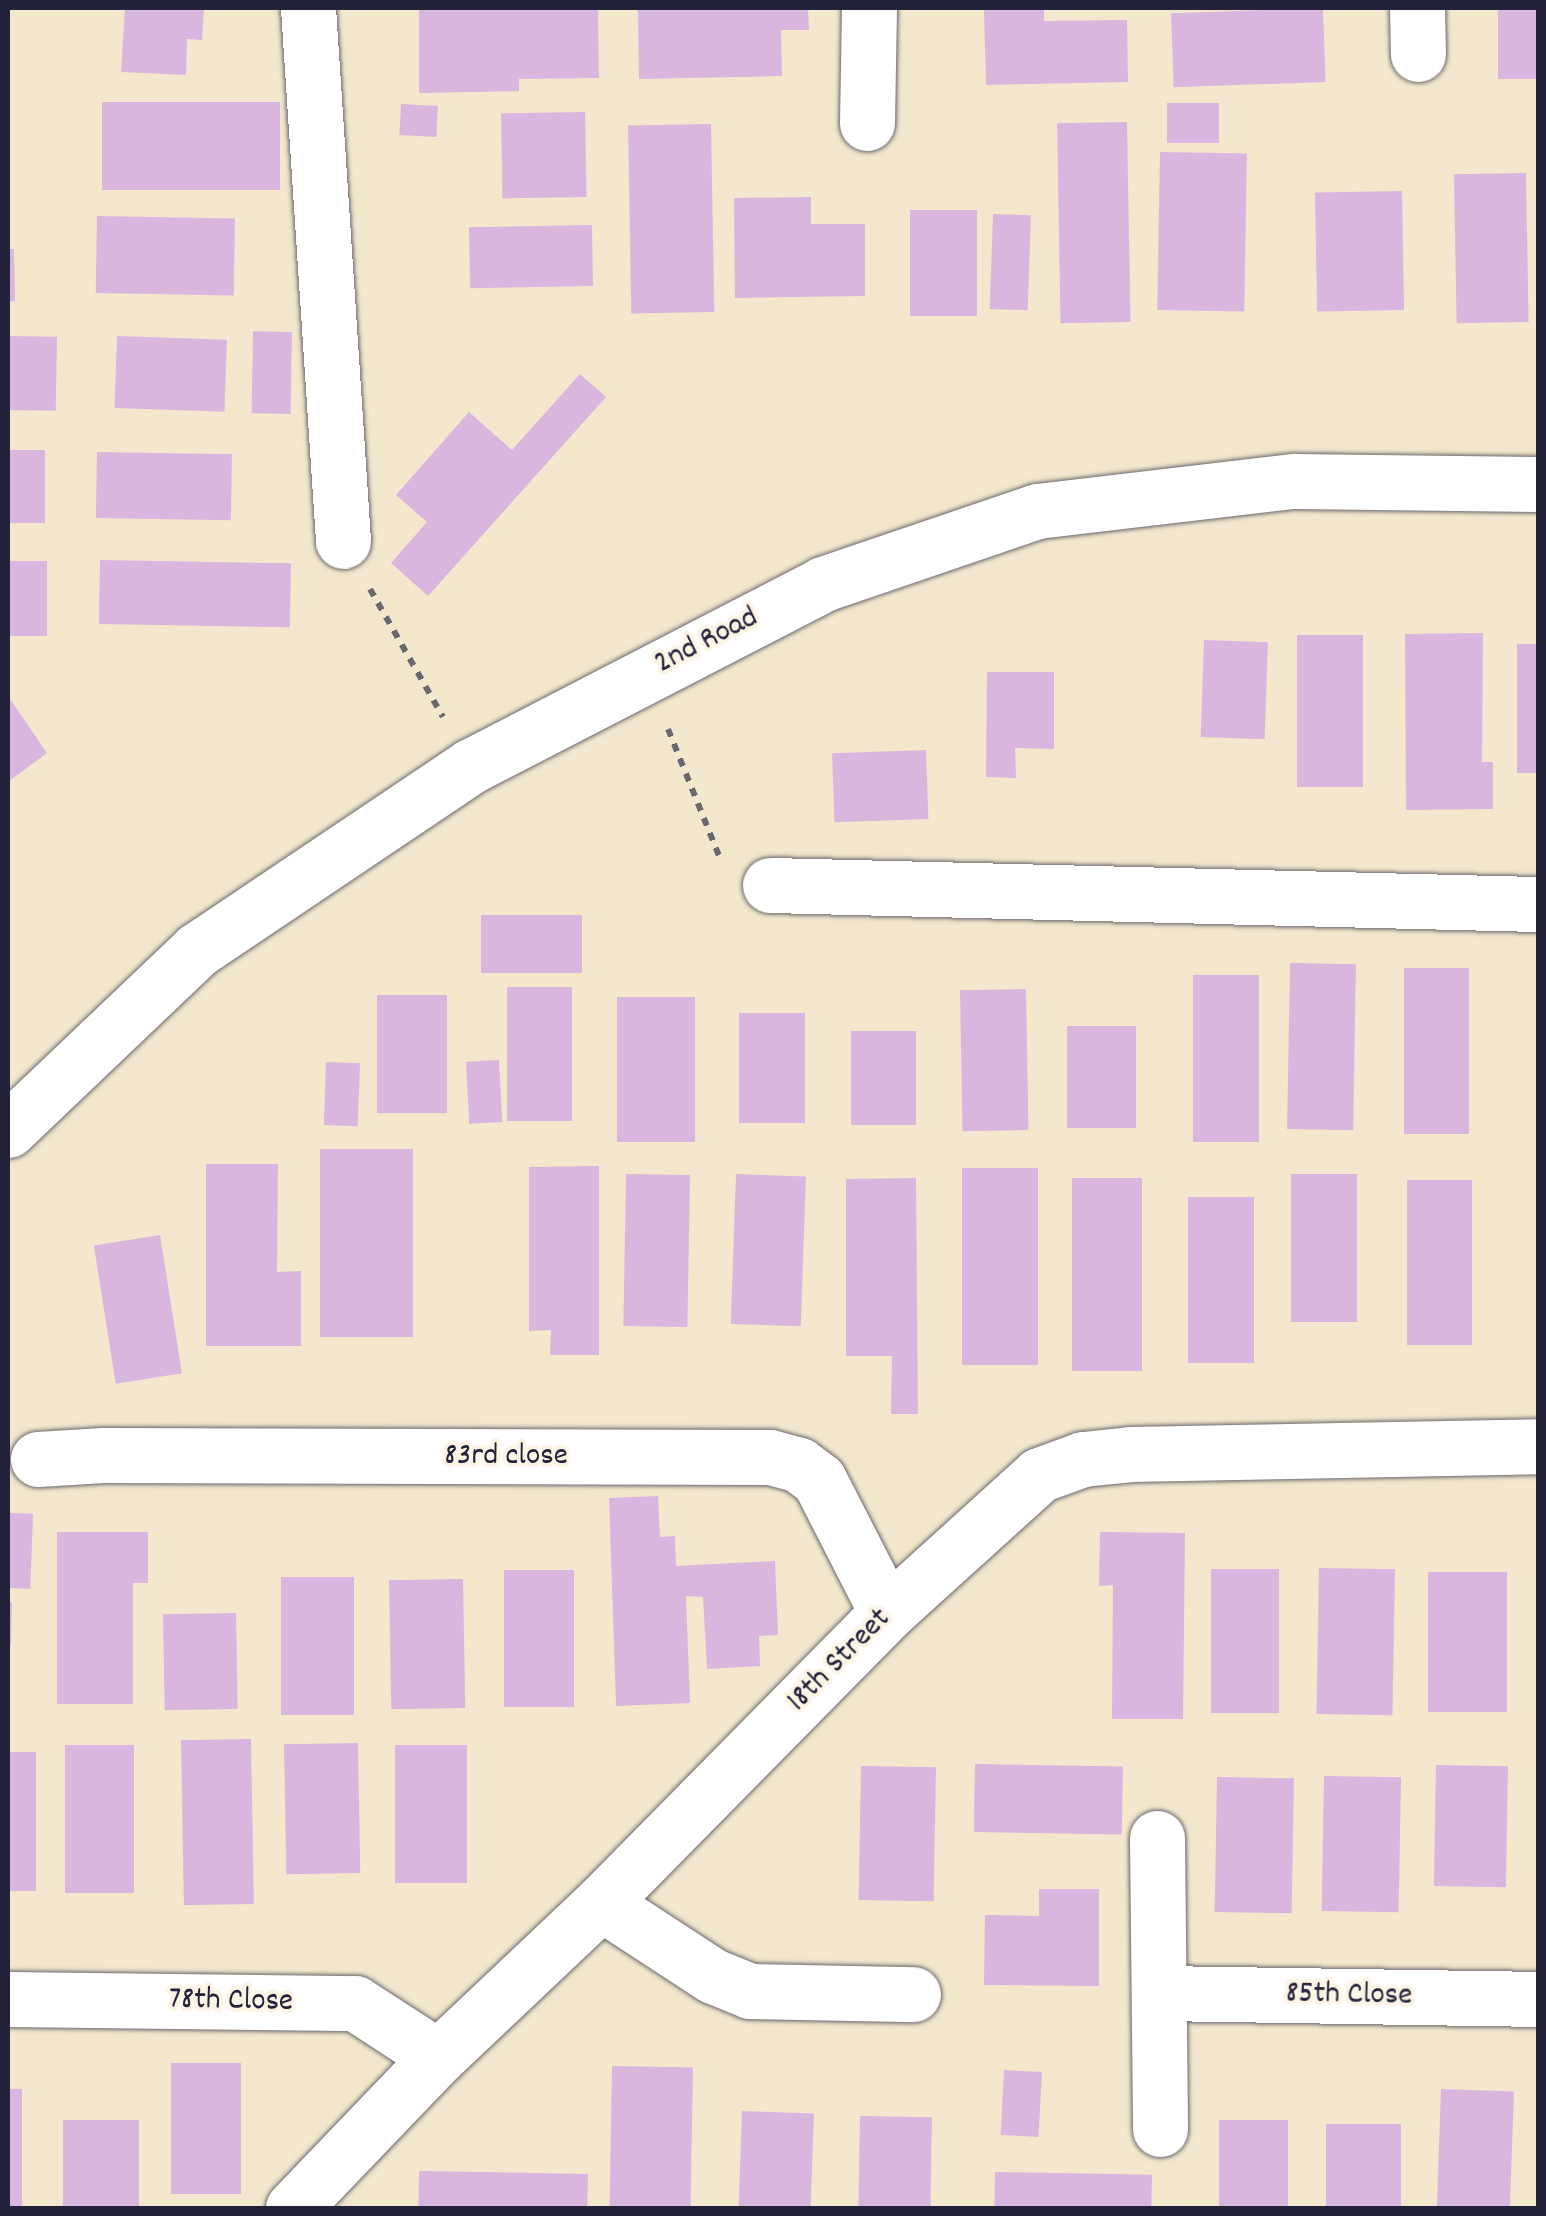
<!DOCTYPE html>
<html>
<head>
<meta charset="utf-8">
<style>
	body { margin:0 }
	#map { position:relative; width:1546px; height:2216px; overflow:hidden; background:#f3e8cd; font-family:Dekko,sans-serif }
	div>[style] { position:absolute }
	.building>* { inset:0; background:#d8b6de; transform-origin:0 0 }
	.path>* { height:6px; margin-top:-3px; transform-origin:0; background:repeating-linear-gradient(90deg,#6b676e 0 8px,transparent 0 16px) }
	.roads { filter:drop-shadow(0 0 2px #6b676e) drop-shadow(0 0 2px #6b676e) }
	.minor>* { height:55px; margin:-27.5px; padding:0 27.5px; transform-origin:27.5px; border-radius:27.5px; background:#fff }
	span { translate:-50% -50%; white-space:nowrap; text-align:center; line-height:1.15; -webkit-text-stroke:8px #fcf5e5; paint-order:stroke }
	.street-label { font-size:32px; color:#22223b }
	.frame { position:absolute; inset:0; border:10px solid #22223b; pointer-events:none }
</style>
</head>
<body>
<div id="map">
	<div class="building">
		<div style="clip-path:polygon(125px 8px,204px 8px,202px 40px,187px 39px,186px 75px,121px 72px)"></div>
		<div style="clip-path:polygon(419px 8px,598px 8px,599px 78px,519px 79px,519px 91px,419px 93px)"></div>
		<div style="clip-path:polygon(638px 8px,808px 8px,809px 30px,781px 30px,782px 76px,639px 79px)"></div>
		<div style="clip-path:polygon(984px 8px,1044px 8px,1044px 21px,1127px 20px,1128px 82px,986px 85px)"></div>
		<div style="left:1323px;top:8px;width:74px;height:152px;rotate:88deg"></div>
		<div style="left:1498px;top:8px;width:40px;height:71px"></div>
		<div style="left:102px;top:102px;width:178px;height:88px"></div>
		<div style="left:1219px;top:103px;width:40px;height:52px;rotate:90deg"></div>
		<div style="left:401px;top:104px;width:37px;height:31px;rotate:3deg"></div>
		<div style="left:585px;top:112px;width:85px;height:84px;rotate:89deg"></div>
		<div style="left:1127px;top:122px;width:200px;height:70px;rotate:89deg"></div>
		<div style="left:711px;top:124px;width:188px;height:83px;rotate:89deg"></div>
		<div style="left:1160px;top:152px;width:87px;height:158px;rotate:1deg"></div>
		<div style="left:1526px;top:173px;width:149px;height:72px;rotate:89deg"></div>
		<div style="left:1402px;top:191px;width:119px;height:87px;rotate:89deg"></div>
		<div style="clip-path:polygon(811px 197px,811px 224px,865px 224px,865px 296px,735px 298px,734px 198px)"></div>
		<div style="left:910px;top:210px;width:67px;height:106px"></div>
		<div style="left:993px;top:214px;width:38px;height:95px;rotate:2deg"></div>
		<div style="left:97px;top:216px;width:138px;height:77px;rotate:1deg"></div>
		<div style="left:592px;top:225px;width:61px;height:123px;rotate:89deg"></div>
		<div style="clip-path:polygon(8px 249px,14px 249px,15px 301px,8px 302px)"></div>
		<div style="left:292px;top:332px;width:82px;height:39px;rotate:91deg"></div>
		<div style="left:8px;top:336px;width:49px;height:74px;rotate:1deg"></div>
		<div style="left:117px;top:336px;width:110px;height:72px;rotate:2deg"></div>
		<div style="clip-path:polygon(580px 374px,606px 397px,428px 596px,391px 563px,427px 522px,396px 495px,469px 412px,512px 450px)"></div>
		<div style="left:8px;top:450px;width:37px;height:73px"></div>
		<div style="left:97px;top:452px;width:135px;height:66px;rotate:1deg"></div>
		<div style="left:100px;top:560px;width:191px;height:64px;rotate:1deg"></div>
		<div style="left:8px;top:561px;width:39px;height:75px"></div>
		<div style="clip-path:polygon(1483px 633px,1482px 762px,1493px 762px,1493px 809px,1406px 810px,1405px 634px)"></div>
		<div style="left:1297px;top:635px;width:66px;height:152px"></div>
		<div style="left:1204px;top:640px;width:64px;height:97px;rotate:2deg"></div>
		<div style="left:1517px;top:644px;width:21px;height:129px"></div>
		<div style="clip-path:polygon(987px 672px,1054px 672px,1054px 749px,1015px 748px,1016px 778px,986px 777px)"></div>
		<div style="clip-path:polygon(8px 696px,47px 753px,8px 782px)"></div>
		<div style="left:926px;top:750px;width:69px;height:94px;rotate:88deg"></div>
		<div style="left:481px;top:915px;width:101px;height:58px"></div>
		<div style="left:1290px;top:963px;width:66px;height:166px;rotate:1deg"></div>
		<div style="left:1404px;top:968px;width:65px;height:166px"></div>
		<div style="left:1193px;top:975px;width:66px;height:167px"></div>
		<div style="left:507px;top:987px;width:65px;height:134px"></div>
		<div style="left:1026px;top:989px;width:141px;height:66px;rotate:89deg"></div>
		<div style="left:447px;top:995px;width:118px;height:70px;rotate:90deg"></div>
		<div style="left:617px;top:997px;width:78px;height:145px"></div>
		<div style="left:805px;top:1013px;width:110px;height:66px;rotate:90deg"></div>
		<div style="left:1067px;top:1026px;width:69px;height:102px"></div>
		<div style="left:851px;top:1031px;width:65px;height:94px"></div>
		<div style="left:499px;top:1060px;width:62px;height:33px;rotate:87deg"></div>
		<div style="left:326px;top:1062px;width:34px;height:63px;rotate:2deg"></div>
		<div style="left:320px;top:1149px;width:93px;height:188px"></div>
		<div style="clip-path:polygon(206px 1164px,278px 1164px,277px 1272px,301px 1271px,301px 1346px,206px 1346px)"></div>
		<div style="clip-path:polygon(599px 1166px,599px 1355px,550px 1355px,551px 1330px,529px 1331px,529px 1167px)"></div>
		<div style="left:1038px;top:1168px;width:197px;height:76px;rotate:90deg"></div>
		<div style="left:626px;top:1174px;width:64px;height:152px;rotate:1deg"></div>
		<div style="left:736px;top:1174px;width:70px;height:150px;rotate:2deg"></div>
		<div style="left:1357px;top:1174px;width:148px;height:66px;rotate:90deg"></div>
		<div style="clip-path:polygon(916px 1178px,918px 1414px,891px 1414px,892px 1356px,846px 1356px,846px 1179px)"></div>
		<div style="left:1142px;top:1178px;width:193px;height:70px;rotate:90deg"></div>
		<div style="left:1407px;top:1180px;width:65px;height:165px"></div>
		<div style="left:1254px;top:1197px;width:166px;height:66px;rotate:90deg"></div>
		<div style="left:160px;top:1235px;width:140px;height:67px;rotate:81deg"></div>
		<div style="clip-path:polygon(658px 1496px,660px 1537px,675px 1536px,676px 1566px,775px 1561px,778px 1635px,759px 1636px,760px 1666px,707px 1669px,703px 1597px,686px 1596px,690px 1703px,616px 1706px,609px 1498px)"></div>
		<div style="left:8px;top:1513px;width:25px;height:75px;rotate:2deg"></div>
		<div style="clip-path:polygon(57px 1532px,148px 1532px,148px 1583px,133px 1583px,133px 1704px,57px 1704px)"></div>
		<div style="clip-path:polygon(1100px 1532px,1185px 1533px,1183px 1719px,1112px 1719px,1113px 1585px,1099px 1586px)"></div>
		<div style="left:1319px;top:1568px;width:76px;height:146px;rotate:1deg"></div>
		<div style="left:1279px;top:1569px;width:144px;height:68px;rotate:90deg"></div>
		<div style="left:574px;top:1570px;width:137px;height:70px;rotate:90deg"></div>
		<div style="left:1428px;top:1572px;width:79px;height:140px"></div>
		<div style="left:354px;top:1577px;width:138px;height:73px;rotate:90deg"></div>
		<div style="left:463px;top:1579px;width:129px;height:74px;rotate:89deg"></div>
		<div style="clip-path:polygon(8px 1602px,12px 1603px,11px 1645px,8px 1645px)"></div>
		<div style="left:236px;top:1613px;width:96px;height:73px;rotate:89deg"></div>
		<div style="left:251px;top:1739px;width:165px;height:70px;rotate:89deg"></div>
		<div style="left:358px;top:1743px;width:130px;height:74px;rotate:89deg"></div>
		<div style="left:65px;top:1745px;width:69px;height:148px"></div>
		<div style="left:395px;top:1745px;width:72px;height:138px"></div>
		<div style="left:8px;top:1752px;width:28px;height:139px"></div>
		<div style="left:975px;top:1764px;width:148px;height:68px;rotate:1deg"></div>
		<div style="left:1436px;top:1765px;width:72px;height:121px;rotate:1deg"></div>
		<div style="left:861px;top:1766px;width:75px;height:134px;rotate:1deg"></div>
		<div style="left:1324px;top:1776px;width:77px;height:135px;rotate:1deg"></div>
		<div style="left:1217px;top:1777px;width:77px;height:135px;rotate:1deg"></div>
		<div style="clip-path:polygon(1039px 1889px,1099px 1889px,1099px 1986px,984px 1985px,985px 1915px,1039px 1916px)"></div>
		<div style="left:171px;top:2063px;width:70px;height:131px"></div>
		<div style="left:612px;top:2066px;width:81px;height:142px;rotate:1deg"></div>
		<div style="left:1004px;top:2070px;width:38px;height:65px;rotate:3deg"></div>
		<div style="left:8px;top:2089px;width:14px;height:119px"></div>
		<div style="left:1441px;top:2089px;width:73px;height:119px;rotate:2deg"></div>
		<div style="left:742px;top:2111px;width:72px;height:97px;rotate:2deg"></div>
		<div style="left:860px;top:2116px;width:72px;height:92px;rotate:1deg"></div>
		<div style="left:139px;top:2120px;width:88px;height:76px;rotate:90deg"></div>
		<div style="left:1219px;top:2120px;width:69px;height:88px"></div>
		<div style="left:1326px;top:2124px;width:75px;height:84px"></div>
		<div style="left:419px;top:2171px;width:169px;height:37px;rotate:1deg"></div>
		<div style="left:995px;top:2172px;width:157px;height:36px;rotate:1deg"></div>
	</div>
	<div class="path">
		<div style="left:370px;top:589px;width:147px;rotate:60.3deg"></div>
		<div style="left:668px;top:729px;width:137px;rotate:68.1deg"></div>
	</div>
	<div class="roads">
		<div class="minor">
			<div style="left:308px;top:8px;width:534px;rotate:86.24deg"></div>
			<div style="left:1417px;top:8px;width:46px;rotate:88.8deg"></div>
			<div style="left:867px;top:123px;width:115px;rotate:-89deg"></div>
			<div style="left:770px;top:885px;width:768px;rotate:1.42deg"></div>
			<div style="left:8px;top:1130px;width:261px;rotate:-43.6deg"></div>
			<div style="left:197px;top:950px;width:330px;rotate:-33.9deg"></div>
			<div style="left:471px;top:766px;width:396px;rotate:-27.3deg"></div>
			<div style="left:823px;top:584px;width:226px;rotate:-18.8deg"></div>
			<div style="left:1037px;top:511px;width:259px;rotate:-6.7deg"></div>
			<div style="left:1294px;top:481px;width:244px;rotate:0.7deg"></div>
			<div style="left:38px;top:1459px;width:65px;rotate:-3.5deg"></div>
			<div style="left:103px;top:1455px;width:667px;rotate:0.17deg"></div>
			<div style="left:770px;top:1457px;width:30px;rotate:15deg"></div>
			<div style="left:799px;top:1465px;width:25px;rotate:37deg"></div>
			<div style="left:819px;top:1480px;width:149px;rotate:62.9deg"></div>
			<div style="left:1157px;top:1838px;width:291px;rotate:89.4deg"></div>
			<div style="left:601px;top:1903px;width:134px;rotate:33.1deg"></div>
			<div style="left:713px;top:1976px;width:40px;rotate:22deg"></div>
			<div style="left:750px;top:1991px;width:163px;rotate:1.1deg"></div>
			<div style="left:1160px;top:1993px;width:378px;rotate:0.9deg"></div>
			<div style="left:8px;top:1999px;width:347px;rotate:0.7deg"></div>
			<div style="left:355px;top:2003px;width:99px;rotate:33deg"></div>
			<div style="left:293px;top:2208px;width:209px;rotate:-46.2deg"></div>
			<div style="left:438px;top:2057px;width:224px;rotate:-43.4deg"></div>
			<div style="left:601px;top:1903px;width:407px;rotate:-45.4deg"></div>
			<div style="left:887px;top:1613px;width:205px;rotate:-42.2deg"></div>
			<div style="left:1039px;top:1475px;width:47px;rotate:-20deg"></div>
			<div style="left:1083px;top:1459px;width:48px;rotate:-5.9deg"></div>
			<div style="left:1131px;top:1454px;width:407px;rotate:-1.1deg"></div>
		</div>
	</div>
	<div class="street-label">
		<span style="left:707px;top:642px;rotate:-27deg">2nd Road</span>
		<span style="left:506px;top:1457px">83rd close</span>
		<span style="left:840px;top:1661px;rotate:-45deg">18th Street</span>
		<span style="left:1349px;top:1996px;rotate:1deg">85th Close</span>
		<span style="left:231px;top:2002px;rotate:1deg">78th Close</span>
	</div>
	<div class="frame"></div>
</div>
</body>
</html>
